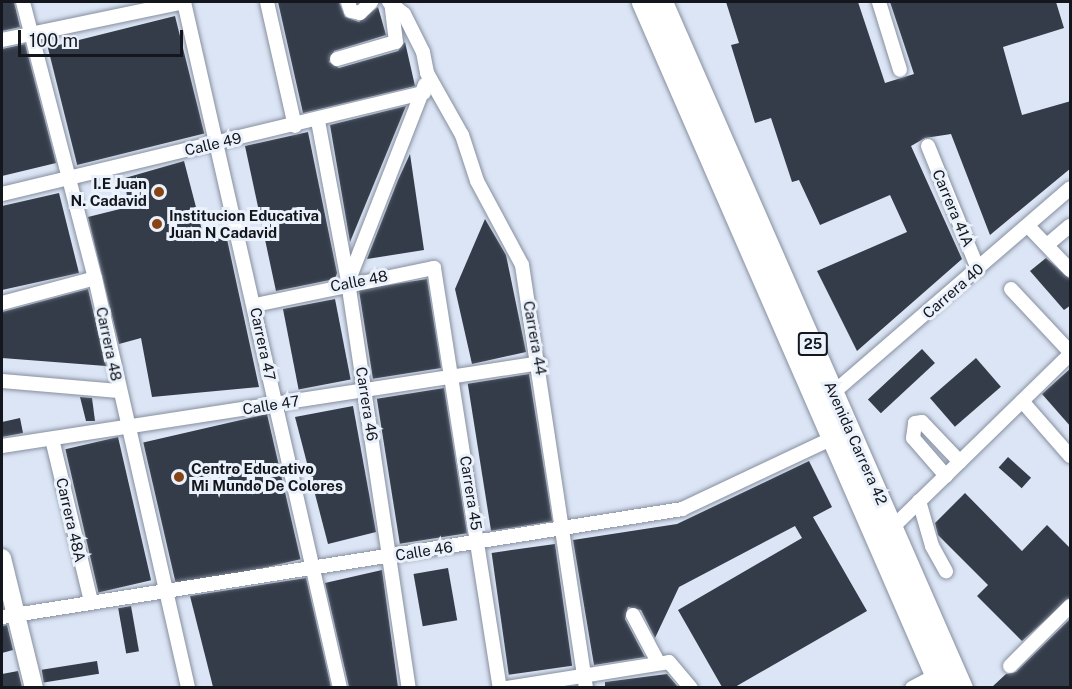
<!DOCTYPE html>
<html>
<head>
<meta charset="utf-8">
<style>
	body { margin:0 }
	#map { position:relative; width:1072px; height:689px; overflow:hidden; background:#dbe5f5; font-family:"Public Sans",sans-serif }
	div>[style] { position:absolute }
	.building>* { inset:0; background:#343c49; transform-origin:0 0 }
	.roads { filter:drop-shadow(0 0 2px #868f9f) drop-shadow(0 0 2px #868f9f) }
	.minor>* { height:14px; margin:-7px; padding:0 7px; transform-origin:7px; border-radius:7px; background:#fff }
	.major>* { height:18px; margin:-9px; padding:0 9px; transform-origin:9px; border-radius:9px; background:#fff }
	.highway>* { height:21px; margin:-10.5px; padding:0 10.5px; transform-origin:10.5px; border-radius:10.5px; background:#fff }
	.dots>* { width:16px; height:16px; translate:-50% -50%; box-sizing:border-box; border:3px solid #ecf2fc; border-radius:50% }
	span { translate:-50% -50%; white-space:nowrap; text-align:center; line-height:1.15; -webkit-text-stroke:6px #ecf2fc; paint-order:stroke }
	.shield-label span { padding:2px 4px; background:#ecf2fc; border:2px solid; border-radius:4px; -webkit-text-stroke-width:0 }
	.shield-label { font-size:14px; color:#13171d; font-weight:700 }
	.street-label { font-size:15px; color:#13171d }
	.poi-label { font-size:15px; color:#13171d; font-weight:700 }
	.right { translate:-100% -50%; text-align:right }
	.left { translate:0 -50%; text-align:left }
	.frame { position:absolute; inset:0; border:3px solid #13171d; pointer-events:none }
	.scale { position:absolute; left:18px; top:30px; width:165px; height:27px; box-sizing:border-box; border:3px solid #13171d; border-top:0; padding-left:8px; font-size:18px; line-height:21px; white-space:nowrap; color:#13171d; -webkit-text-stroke:4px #ecf2fc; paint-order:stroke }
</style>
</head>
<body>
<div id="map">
	<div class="building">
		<div style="clip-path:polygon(2px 2px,14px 2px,20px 27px,2px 31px)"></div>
		<div style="clip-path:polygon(278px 2px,339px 2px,345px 17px,359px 22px,378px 7px,386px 35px,334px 51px,329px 62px,339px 68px,398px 51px,405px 42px,415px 86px,303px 113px)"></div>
		<div style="clip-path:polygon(726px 2px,858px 2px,885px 83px,914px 74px,890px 2px,1056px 2px,1064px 28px,1003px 47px,1022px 115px,1071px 101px,1071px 168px,990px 235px,951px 134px,925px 138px,911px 146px,962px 259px,857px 351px,817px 271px,907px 232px,890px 195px,820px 225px,799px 180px,792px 182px,771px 118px,755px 123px,731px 45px,739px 43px)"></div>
		<div style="left:175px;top:16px;width:121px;height:131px;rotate:76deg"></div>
		<div style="clip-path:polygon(25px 44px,56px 163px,2px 176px,2px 49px)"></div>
		<div style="clip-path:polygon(406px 106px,350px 242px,330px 125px)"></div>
		<div style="clip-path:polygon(308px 132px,337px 273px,335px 279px,276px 291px,245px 146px)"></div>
		<div style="clip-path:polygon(410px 154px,424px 250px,367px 259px,398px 180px)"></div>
		<div style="clip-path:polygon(184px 161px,204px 238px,227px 239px,259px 387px,152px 397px,141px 338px,119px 344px,88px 217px,128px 207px,125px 178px)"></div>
		<div style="clip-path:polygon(59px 193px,79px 273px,2px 290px,2px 206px)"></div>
		<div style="clip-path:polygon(485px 219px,506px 255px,526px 352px,472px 364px,455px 289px)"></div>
		<div style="clip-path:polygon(1046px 258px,1071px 280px,1071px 305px,1064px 310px,1030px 271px)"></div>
		<div style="left:427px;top:279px;width:90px;height:69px;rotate:81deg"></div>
		<div style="clip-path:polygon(88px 289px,106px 366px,2px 358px,2px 312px)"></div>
		<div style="left:335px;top:299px;width:82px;height:53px;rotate:79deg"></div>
		<div style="left:922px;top:349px;width:19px;height:74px;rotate:47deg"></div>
		<div style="left:976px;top:358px;width:38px;height:61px;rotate:49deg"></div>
		<div style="clip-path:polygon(1071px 368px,1071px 427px,1042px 394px)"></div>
		<div style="left:529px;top:374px;width:149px;height:62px;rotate:81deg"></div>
		<div style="left:444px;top:388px;width:147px;height:68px;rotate:81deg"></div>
		<div style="clip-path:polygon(80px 397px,92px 398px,95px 421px,86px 421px)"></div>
		<div style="clip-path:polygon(353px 406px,376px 532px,328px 544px,295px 417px)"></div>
		<div style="left:267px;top:414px;width:149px;height:127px;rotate:77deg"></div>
		<div style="clip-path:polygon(20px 418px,23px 433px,2px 437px,2px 422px)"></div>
		<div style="left:118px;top:437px;width:147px;height:54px;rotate:77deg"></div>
		<div style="left:1008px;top:457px;width:31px;height:14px;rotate:42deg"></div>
		<div style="clip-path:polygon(809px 461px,832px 507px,813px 517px,867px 611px,735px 687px,722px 687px,678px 610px,802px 538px,795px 526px,679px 587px,655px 638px,641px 610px,628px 607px,625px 619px,645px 657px,594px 665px,573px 540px,677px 524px)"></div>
		<div style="clip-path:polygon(965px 493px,1022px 551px,1047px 525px,1071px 549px,1071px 597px,1022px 641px,977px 596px,988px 585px,938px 535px,935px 523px)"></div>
		<div style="left:555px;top:544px;width:123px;height:64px;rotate:82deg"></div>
		<div style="left:448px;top:568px;width:53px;height:35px;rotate:80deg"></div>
		<div style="clip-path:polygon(382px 570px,398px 687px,349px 687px,325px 583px)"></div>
		<div style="clip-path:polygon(306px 578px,331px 687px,213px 687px,190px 596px)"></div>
		<div style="left:131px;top:606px;width:46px;height:13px;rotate:80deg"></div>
		<div style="clip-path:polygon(1071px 618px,1071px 687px,992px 687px,1006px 674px,1016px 672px)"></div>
		<div style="clip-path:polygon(7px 625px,13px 650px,2px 653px,2px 626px)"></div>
		<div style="left:97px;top:661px;width:13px;height:56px;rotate:81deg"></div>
		<div style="clip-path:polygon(18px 671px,22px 687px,2px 687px,2px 674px)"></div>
		<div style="clip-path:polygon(667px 674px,678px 687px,605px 687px,605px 682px)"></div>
	</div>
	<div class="roads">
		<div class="minor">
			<div style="left:23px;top:2px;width:285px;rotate:75.4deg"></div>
			<div style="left:95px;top:278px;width:420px;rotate:77.2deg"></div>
			<div style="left:267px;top:2px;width:127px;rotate:77.3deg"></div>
			<div style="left:348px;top:2px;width:9px;rotate:72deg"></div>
			<div style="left:351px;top:11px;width:9px;rotate:13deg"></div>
			<div style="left:360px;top:13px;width:16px;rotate:-45deg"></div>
			<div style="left:389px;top:2px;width:19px;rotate:39deg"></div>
			<div style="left:404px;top:14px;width:42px;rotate:63.4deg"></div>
			<div style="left:423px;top:52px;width:21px;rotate:79deg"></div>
			<div style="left:427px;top:73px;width:71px;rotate:60.6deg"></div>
			<div style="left:462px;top:135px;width:48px;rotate:71.9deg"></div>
			<div style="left:477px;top:181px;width:95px;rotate:61.8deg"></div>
			<div style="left:522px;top:265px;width:428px;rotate:81.4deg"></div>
			<div style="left:879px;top:2px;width:71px;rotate:72.8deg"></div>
			<div style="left:2px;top:40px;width:186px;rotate:-11.8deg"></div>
			<div style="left:184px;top:2px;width:704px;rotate:77.19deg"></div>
			<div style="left:337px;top:59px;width:61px;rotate:-16.1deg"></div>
			<div style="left:396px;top:42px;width:39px;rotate:-97deg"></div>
			<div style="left:318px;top:121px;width:164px;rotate:79.4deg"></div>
			<div style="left:348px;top:282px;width:411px;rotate:81.5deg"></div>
			<div style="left:928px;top:146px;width:133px;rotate:67.9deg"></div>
			<div style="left:2px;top:194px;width:434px;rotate:-13.5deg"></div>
			<div style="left:1028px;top:226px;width:61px;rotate:46.3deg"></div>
			<div style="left:1047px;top:245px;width:30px;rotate:-40deg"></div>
			<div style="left:348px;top:282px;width:212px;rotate:-68.7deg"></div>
			<div style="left:1011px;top:289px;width:86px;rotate:46.9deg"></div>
			<div style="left:2px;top:303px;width:96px;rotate:-15deg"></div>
			<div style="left:255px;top:305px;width:183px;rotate:-11.7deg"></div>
			<div style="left:434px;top:268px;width:425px;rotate:81.1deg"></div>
			<div style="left:2px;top:381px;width:117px;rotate:4.9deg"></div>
			<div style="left:834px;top:392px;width:312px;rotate:-40.8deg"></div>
			<div style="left:1022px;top:401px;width:73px;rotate:48.9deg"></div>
			<div style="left:52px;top:439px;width:168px;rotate:76.5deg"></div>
			<div style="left:2px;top:446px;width:544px;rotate:-8.77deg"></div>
			<div style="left:946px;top:476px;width:50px;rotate:-131deg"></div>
			<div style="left:913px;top:438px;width:15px;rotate:-82deg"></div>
			<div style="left:915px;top:423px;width:7px;rotate:-8deg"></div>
			<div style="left:922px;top:422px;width:55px;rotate:46.5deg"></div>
			<div style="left:919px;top:501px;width:47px;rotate:73.9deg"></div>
			<div style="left:932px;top:546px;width:29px;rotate:61deg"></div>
			<div style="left:893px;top:527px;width:248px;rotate:-44.3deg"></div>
			<div style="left:633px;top:615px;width:53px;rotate:62deg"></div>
			<div style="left:2px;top:617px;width:689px;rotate:-9.02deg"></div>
			<div style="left:682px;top:509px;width:167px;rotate:-25.2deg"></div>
			<div style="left:1010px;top:666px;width:85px;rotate:-45deg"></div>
			<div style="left:507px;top:688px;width:164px;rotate:-9.1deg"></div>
			<div style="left:669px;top:662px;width:34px;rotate:50deg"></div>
			<div style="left:912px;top:688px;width:27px;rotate:-28deg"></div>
		</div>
		<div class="major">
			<div style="left:2px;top:558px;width:134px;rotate:76.2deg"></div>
		</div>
		<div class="highway">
			<div style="left:642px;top:2px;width:748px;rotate:66.45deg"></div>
			<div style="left:662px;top:2px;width:749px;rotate:66.38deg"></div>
		</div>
	</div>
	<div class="dots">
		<div style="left:159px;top:192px;background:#874415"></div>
		<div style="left:157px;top:224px;background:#874415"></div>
		<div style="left:179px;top:477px;background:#874415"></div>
	</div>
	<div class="shield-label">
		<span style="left:813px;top:344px">25</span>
	</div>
	<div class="street-label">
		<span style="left:213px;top:144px;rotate:-13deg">Calle 49</span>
		<span style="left:953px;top:208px;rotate:67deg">Carrera 41A</span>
		<span style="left:359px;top:281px;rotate:-11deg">Calle 48</span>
		<span style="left:953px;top:291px;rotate:-41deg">Carrera 40</span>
		<span style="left:535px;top:338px;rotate:80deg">Carrera 44</span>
		<span style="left:109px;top:344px;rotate:78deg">Carrera 48</span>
		<span style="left:263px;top:344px;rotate:78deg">Carrera 47</span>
		<span style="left:367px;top:404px;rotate:81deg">Carrera 46</span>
		<span style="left:271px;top:405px;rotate:-9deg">Calle 47</span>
		<span style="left:856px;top:443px;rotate:66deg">Avenida Carrera 42</span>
		<span style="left:471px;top:493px;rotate:81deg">Carrera 45</span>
		<span style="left:71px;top:520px;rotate:77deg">Carrera 48A</span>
		<span style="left:424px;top:551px;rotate:-9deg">Calle 46</span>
	</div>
	<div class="poi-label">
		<span class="right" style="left:147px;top:192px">I.E Juan<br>N. Cadavid</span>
		<span class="left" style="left:169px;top:224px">Institucion Educativa<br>Juan N Cadavid</span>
		<span class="left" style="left:191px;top:477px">Centro Educativo<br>Mi Mundo De Colores</span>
	</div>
	<div class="frame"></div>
	<div class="scale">100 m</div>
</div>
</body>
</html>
